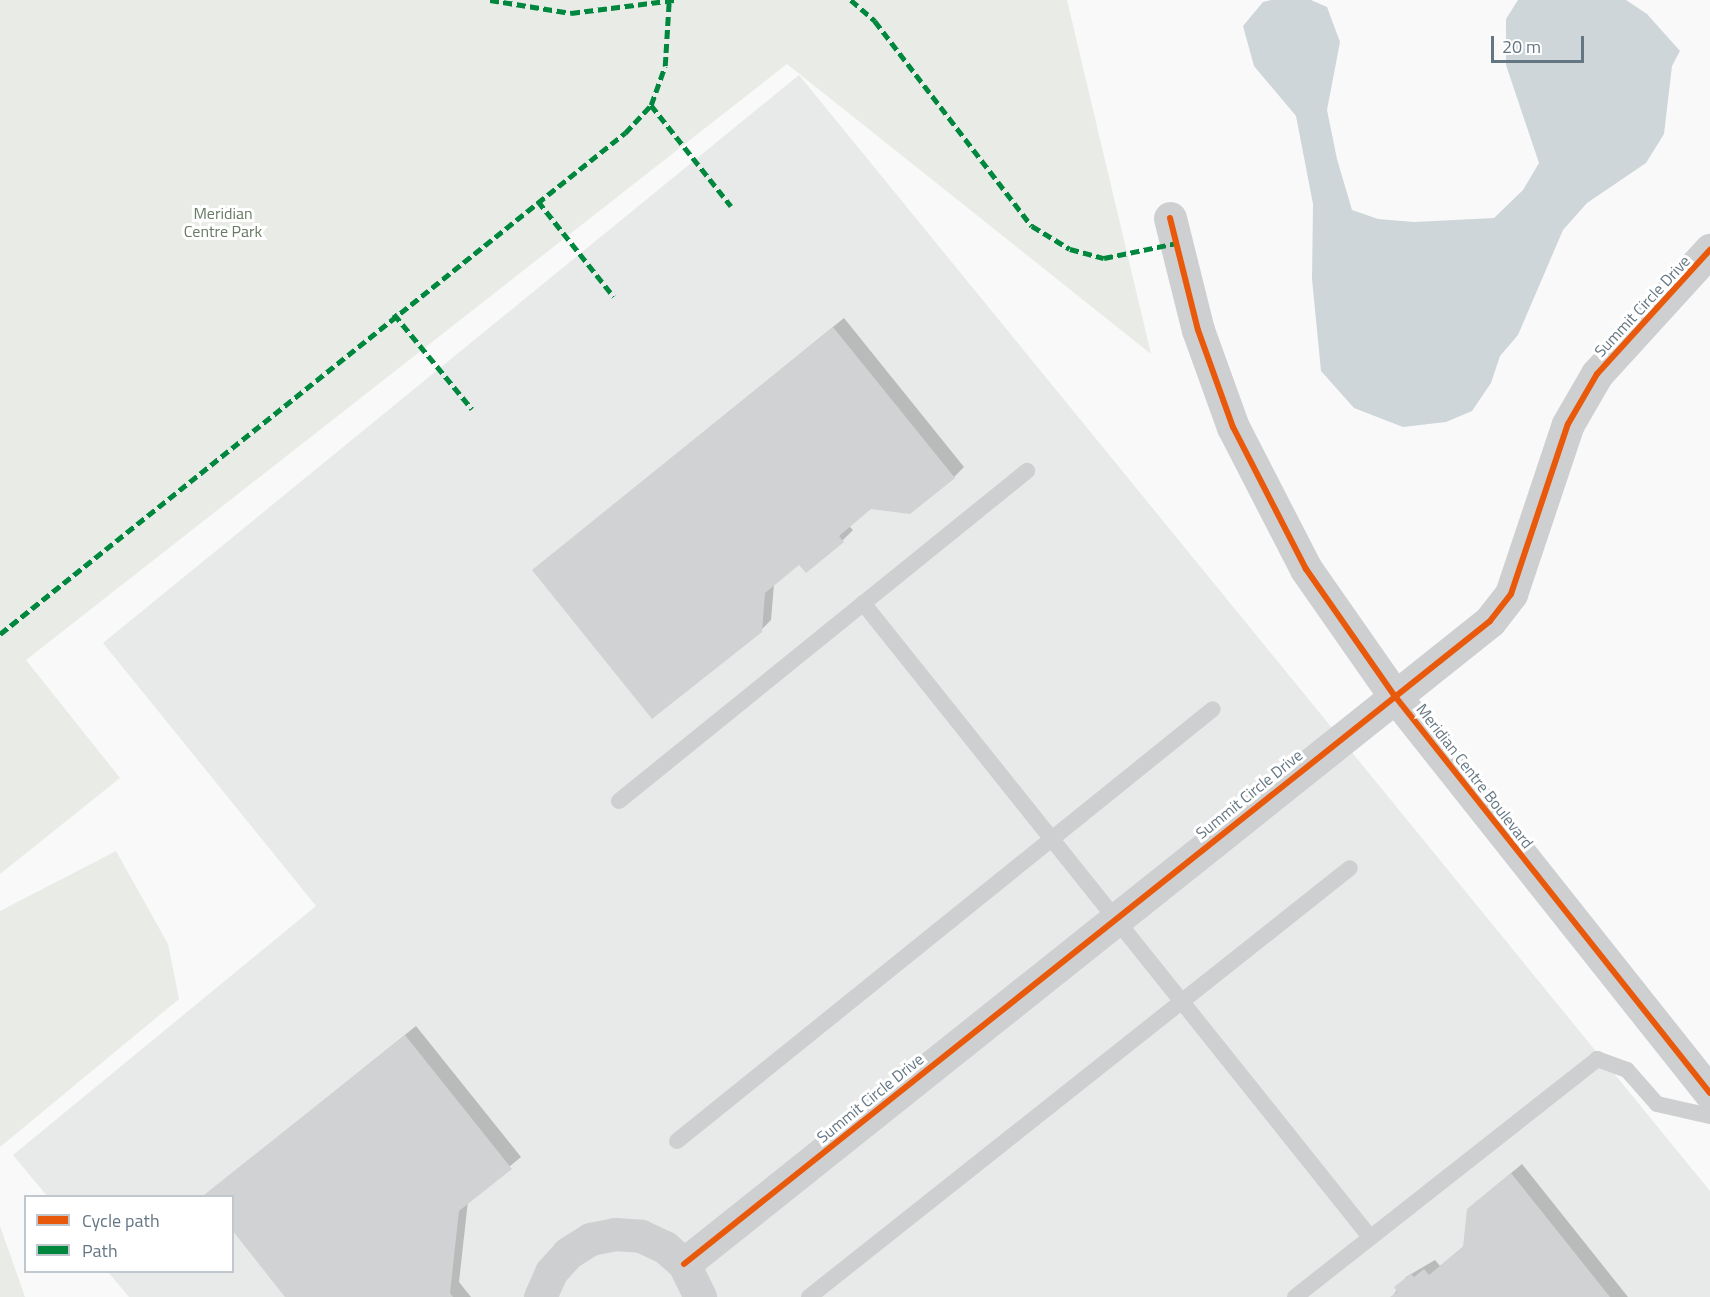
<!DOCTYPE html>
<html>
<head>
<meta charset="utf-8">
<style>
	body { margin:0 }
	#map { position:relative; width:1710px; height:1297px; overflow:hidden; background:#f9f9f9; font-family:"Titillium Web",sans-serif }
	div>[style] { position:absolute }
	.built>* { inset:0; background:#e8e9e9 }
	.green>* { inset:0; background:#e8ebe6 }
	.water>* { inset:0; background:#ced6d9 }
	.shadow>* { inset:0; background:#0003 }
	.building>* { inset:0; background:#d0d2d3 }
	.lane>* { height:16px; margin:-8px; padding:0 8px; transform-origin:8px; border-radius:8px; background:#cecfd0 }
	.street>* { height:33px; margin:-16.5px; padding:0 16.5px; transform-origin:16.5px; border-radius:16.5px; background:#cecfd0 }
	.quiet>* { height:4.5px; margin-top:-2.25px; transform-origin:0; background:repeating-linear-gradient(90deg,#00873e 0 9px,transparent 0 13.5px) }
	.cycleway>* { height:6px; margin:-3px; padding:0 3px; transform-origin:3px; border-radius:3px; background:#e8590c }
	span { translate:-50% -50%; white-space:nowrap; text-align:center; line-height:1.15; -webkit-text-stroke:6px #fff; paint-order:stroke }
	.park-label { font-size:16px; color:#687a64 }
	.street-label { font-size:16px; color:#657683 }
	.legend { position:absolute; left:24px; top:1195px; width:210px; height:78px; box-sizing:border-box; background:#fff; border:2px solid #c1c8cd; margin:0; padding:8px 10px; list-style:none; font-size:18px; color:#657683 }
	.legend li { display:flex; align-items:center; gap:12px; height:30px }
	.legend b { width:30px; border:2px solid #c1c8cd }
	.scale { position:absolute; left:1491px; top:36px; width:93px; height:27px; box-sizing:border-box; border:3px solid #657683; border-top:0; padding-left:8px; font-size:18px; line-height:21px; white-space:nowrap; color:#657683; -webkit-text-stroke:4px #fff; paint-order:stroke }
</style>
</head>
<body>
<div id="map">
	<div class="built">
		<div style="clip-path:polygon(799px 75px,1710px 1191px,1710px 1297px,129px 1297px,108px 1272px,232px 1272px,232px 1196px,47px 1196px,13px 1155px,316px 906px,103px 643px)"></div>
	</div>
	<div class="green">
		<div style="clip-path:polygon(0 0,1067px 0,1151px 354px,787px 64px,26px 660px,120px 778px,0 874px)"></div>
		<div style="clip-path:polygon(116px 851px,168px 944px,179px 999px,0 1147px,0 911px)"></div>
		<div style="clip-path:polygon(0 1226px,25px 1297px,0 1297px)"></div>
	</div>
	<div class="water">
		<div style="clip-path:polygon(1271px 0,1311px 0,1327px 7px,1340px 42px,1327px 110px,1337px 159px,1352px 210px,1378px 219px,1414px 222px,1494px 218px,1523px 190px,1539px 163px,1506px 65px,1506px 19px,1518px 0,1626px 0,1647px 14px,1680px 51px,1672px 66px,1664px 134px,1646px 163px,1587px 203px,1563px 230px,1518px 335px,1500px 356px,1491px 383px,1472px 411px,1446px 422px,1403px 427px,1354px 408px,1321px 371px,1312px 279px,1313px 204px,1296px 116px,1254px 66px,1243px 26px,1263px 2px)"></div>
	</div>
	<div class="shadow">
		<div style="clip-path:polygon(844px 318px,964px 467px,954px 477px,871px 508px,849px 526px,853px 530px,843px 540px,806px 571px,799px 563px,774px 584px,771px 620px,761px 630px,534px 570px)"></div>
		<div style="clip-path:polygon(416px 1026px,521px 1157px,468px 1201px,459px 1282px,471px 1297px,287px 1297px,232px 1196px,206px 1195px)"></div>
		<div style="clip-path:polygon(1522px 1164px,1628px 1297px,1392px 1297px,1406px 1277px,1435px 1260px,1440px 1266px,1464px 1246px,1468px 1209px)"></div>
	</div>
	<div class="building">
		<div style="clip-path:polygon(833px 327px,955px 478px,910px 514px,871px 509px,839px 536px,844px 542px,806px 573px,799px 565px,765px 593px,762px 632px,652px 719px,532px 570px)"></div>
		<div style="clip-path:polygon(405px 1035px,512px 1169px,459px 1211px,450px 1293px,453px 1297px,285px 1297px,232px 1230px,232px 1196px,204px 1195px)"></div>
		<div style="clip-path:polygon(1511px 1173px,1610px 1297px,1390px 1297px,1397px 1292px,1394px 1287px,1411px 1274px,1414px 1277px,1424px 1269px,1429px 1275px,1463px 1247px,1467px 1209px)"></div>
	</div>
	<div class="lane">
		<div style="left:863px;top:603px;width:812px;rotate:51.35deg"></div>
		<div style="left:619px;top:801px;width:525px;rotate:-38.97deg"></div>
		<div style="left:677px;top:1141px;width:688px;rotate:-38.87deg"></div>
		<div style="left:809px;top:1297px;width:690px;rotate:-38.41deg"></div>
		<div style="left:1295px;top:1297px;width:385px;rotate:-38.2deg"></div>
		<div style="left:1597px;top:1059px;width:32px;rotate:20deg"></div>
		<div style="left:1627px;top:1070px;width:45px;rotate:48.6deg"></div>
		<div style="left:1657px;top:1104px;width:54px;rotate:12.8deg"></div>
	</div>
	<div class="street">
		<div style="left:1170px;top:218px;width:115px;rotate:76deg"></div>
		<div style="left:1198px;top:330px;width:103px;rotate:70.2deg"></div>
		<div style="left:1233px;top:427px;width:160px;rotate:62.8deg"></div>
		<div style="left:1306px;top:569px;width:154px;rotate:55.1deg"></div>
		<div style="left:1394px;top:695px;width:508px;rotate:51.55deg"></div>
		<div style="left:684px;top:1264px;width:1031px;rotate:-38.58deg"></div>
		<div style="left:1490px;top:621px;width:34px;rotate:-52deg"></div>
		<div style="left:1511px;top:594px;width:179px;rotate:-71.5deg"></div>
		<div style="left:1568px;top:424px;width:58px;rotate:-59.9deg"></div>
		<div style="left:1597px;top:374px;width:168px;rotate:-47.7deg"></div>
		<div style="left:540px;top:1297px;width:27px;rotate:-66deg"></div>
		<div style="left:551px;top:1272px;width:25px;rotate:-48deg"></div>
		<div style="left:568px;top:1253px;width:26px;rotate:-32deg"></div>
		<div style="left:590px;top:1239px;width:25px;rotate:-11deg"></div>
		<div style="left:615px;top:1234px;width:26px;rotate:4deg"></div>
		<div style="left:641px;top:1236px;width:26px;rotate:25deg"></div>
		<div style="left:665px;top:1247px;width:25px;rotate:42deg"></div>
		<div style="left:684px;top:1264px;width:37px;rotate:64deg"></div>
	</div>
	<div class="quiet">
		<div style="left:490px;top:0;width:82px;rotate:9.1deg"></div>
		<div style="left:571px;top:13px;width:104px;rotate:-7.2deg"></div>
		<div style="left:851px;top:0;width:32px;rotate:41deg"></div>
		<div style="left:875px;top:21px;width:258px;rotate:52.6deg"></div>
		<div style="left:1032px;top:226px;width:44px;rotate:31.2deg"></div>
		<div style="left:1070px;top:249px;width:35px;rotate:15deg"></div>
		<div style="left:1104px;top:258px;width:75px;rotate:-11.6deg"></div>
		<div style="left:651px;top:105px;width:129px;rotate:51.6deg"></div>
		<div style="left:538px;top:201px;width:122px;rotate:51.6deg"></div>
		<div style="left:394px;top:314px;width:123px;rotate:50.6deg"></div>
		<div style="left:0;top:634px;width:801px;rotate:-38.72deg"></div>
		<div style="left:625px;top:133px;width:38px;rotate:-47deg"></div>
		<div style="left:651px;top:105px;width:41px;rotate:-70.3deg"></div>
		<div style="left:665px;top:66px;width:66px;rotate:-86.5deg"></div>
	</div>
	<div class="cycleway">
		<div style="left:1170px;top:218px;width:115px;rotate:76deg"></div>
		<div style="left:1198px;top:330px;width:103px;rotate:70.2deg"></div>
		<div style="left:1233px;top:427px;width:160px;rotate:62.8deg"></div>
		<div style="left:1306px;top:569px;width:154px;rotate:55.1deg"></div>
		<div style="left:1394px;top:695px;width:508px;rotate:51.55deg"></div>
		<div style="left:684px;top:1264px;width:1031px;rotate:-38.58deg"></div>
		<div style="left:1490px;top:621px;width:34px;rotate:-52deg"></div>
		<div style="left:1511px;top:594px;width:179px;rotate:-71.5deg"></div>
		<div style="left:1568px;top:424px;width:58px;rotate:-59.9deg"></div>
		<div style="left:1597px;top:374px;width:168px;rotate:-47.7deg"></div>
	</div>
	<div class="park-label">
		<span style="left:223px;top:222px">Meridian<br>Centre Park</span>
	</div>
	<div class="street-label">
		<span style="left:1642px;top:306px;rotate:-47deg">Summit Circle Drive</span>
		<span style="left:1475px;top:776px;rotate:52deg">Meridian Centre Boulevard</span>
		<span style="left:1249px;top:794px;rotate:-39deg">Summit Circle Drive</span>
		<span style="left:870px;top:1098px;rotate:-39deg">Summit Circle Drive</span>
	</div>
	<ul class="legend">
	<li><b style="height:8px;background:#e8590c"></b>Cycle path</li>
	<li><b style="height:8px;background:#00873e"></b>Path</li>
	</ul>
	<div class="scale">20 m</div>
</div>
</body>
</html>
